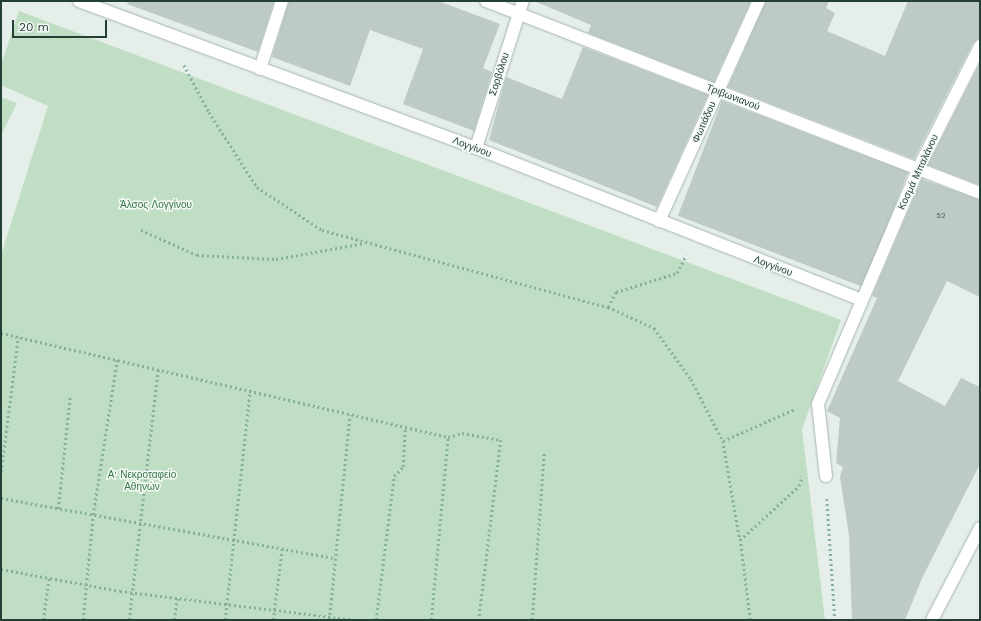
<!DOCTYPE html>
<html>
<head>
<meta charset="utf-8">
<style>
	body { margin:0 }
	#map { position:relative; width:981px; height:621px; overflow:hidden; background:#e5eee9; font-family:"Work Sans",sans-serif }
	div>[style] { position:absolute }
	.green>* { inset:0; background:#bfdec3 }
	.building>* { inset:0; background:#bdcbc4; transform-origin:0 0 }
	.path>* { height:2.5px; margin-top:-1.25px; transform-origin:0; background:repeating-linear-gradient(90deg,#86b09e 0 2px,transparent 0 5px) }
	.roads { filter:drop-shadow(0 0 1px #a7b6af) drop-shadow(0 0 1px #a7b6af) }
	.pedestrian>* { height:12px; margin:-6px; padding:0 6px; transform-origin:6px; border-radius:6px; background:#fff }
	.minor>* { height:12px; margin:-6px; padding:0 6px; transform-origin:6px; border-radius:6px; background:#fff }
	span { translate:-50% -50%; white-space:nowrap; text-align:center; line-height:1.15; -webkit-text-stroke:3px #f6faf7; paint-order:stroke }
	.number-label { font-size:8px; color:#4a6259 }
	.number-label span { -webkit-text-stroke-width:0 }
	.street-label { font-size:10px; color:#243f35 }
	.park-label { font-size:10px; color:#2f7542 }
	.frame { position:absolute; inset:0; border:2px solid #243f35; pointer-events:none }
	.scale { position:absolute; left:12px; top:20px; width:95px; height:18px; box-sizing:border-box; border:2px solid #243f35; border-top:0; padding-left:5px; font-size:12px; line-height:14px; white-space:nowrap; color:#243f35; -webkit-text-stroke:3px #f6faf7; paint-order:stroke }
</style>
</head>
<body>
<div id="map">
	<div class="green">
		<div style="clip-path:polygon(19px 11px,841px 320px,802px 429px,825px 620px,1px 620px,1px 255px,48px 106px,1px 85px,1px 65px)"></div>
		<div style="clip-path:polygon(1px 97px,17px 103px,1px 135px)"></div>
	</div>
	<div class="building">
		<div style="clip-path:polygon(128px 1px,274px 1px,258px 52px,127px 4px)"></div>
		<div style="clip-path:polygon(289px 1px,438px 1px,500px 24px,483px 68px,492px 72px,474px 131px,403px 104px,423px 49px,370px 30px,350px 86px,272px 57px)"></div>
		<div style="clip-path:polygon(534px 1px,751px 1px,714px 82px,588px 33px,591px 25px)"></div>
		<div style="clip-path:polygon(766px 1px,829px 1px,826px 8px,835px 13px,827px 31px,885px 56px,908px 1px,980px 1px,980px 39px,973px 43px,914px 159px,728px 87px)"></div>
		<div style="clip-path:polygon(583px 47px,708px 95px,657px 207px,489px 140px,506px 77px,562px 99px)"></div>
		<div style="clip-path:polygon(980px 63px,980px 185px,928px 165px)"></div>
		<div style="left:722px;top:101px;width:199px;height:123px;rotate:21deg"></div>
		<div style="clip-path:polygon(922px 179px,980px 200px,980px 297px,947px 281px,898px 381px,945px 406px,961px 378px,980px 387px,980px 464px,923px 576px,905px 620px,852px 620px,849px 535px,840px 477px,843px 467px,836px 463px,840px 418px,827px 411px,877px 298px,872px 296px)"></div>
	</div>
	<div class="path">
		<div style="left:184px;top:65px;width:53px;rotate:62deg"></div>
		<div style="left:209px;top:112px;width:89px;rotate:57.4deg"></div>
		<div style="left:257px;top:187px;width:78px;rotate:33.5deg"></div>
		<div style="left:322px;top:230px;width:296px;rotate:15.1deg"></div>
		<div style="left:608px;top:307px;width:17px;rotate:-62deg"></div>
		<div style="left:616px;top:292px;width:64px;rotate:-17.3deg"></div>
		<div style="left:677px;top:273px;width:20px;rotate:-63deg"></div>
		<div style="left:141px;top:230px;width:61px;rotate:24.1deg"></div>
		<div style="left:197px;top:255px;width:79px;rotate:2.9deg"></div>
		<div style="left:276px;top:259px;width:90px;rotate:-10.2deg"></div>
		<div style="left:608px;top:307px;width:51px;rotate:24.5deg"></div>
		<div style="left:654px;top:328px;width:63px;rotate:54deg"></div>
		<div style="left:691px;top:379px;width:70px;rotate:62.7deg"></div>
		<div style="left:723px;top:441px;width:100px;rotate:80.3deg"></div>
		<div style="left:1px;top:333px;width:459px;rotate:13.1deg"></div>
		<div style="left:448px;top:437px;width:15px;rotate:-16deg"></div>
		<div style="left:462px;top:433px;width:40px;rotate:10deg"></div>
		<div style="left:501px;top:440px;width:181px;rotate:97deg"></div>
		<div style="left:723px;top:441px;width:79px;rotate:-24deg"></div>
		<div style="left:1px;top:472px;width:136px;rotate:-82.8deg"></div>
		<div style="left:1px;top:498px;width:337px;rotate:10.2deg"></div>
		<div style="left:827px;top:499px;width:121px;rotate:86.2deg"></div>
		<div style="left:58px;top:509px;width:114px;rotate:-83.9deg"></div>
		<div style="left:1px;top:569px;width:121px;rotate:10.5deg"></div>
		<div style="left:120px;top:591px;width:237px;rotate:7deg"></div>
		<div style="left:43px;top:620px;width:42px;rotate:-81.9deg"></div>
		<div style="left:83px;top:620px;width:105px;rotate:-84.6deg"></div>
		<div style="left:93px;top:515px;width:157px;rotate:-81.2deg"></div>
		<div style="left:129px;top:620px;width:253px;rotate:-83.4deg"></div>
		<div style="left:174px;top:620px;width:22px;rotate:-82deg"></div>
		<div style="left:225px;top:620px;width:230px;rotate:-83.8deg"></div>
		<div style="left:273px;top:620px;width:72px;rotate:-82.8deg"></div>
		<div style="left:329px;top:620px;width:206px;rotate:-84.2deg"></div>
		<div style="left:376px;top:620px;width:145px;rotate:-82.9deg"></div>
		<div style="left:394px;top:476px;width:13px;rotate:-45deg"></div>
		<div style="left:403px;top:467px;width:40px;rotate:-87.1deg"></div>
		<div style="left:431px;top:620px;width:184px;rotate:-84.7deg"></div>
		<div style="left:532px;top:620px;width:167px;rotate:-85.9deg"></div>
		<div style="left:750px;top:620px;width:81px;rotate:-97.1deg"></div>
		<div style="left:740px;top:540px;width:80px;rotate:-42.5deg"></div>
		<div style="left:799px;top:486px;width:10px;rotate:-73deg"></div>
	</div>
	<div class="roads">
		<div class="pedestrian">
			<div style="left:79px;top:1px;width:423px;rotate:20.3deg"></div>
			<div style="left:476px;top:148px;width:414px;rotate:21.5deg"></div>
			<div style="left:260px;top:69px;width:71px;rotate:-72.1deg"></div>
		</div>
		<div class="minor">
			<div style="left:486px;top:1px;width:530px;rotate:21.24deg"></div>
			<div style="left:476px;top:148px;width:154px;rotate:-72.3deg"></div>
			<div style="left:659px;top:221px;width:242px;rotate:-65.6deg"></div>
			<div style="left:826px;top:476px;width:72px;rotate:-96.3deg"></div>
			<div style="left:818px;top:404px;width:255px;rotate:-66.9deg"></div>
			<div style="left:918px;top:169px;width:138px;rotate:-63.2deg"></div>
			<div style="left:932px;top:620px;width:104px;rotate:-62.4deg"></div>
		</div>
	</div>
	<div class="number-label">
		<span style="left:941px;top:216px">52</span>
	</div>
	<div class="street-label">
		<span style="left:499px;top:74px;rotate:-72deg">Σορβόλου</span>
		<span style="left:733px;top:97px;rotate:21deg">Τριβωνιανού</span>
		<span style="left:704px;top:122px;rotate:-66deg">Φωτιάδου</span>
		<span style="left:472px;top:147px;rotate:21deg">Λογγίνου</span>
		<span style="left:918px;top:172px;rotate:-65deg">Κοσμά Μπαλάνου</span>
		<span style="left:773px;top:266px;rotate:21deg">Λογγίνου</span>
	</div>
	<div class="park-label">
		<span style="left:156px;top:205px">Άλσος Λογγίνου</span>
		<span style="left:142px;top:480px">Α' Νεκροταφείο<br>Αθηνών</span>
	</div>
	<div class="frame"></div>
	<div class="scale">20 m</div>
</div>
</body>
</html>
